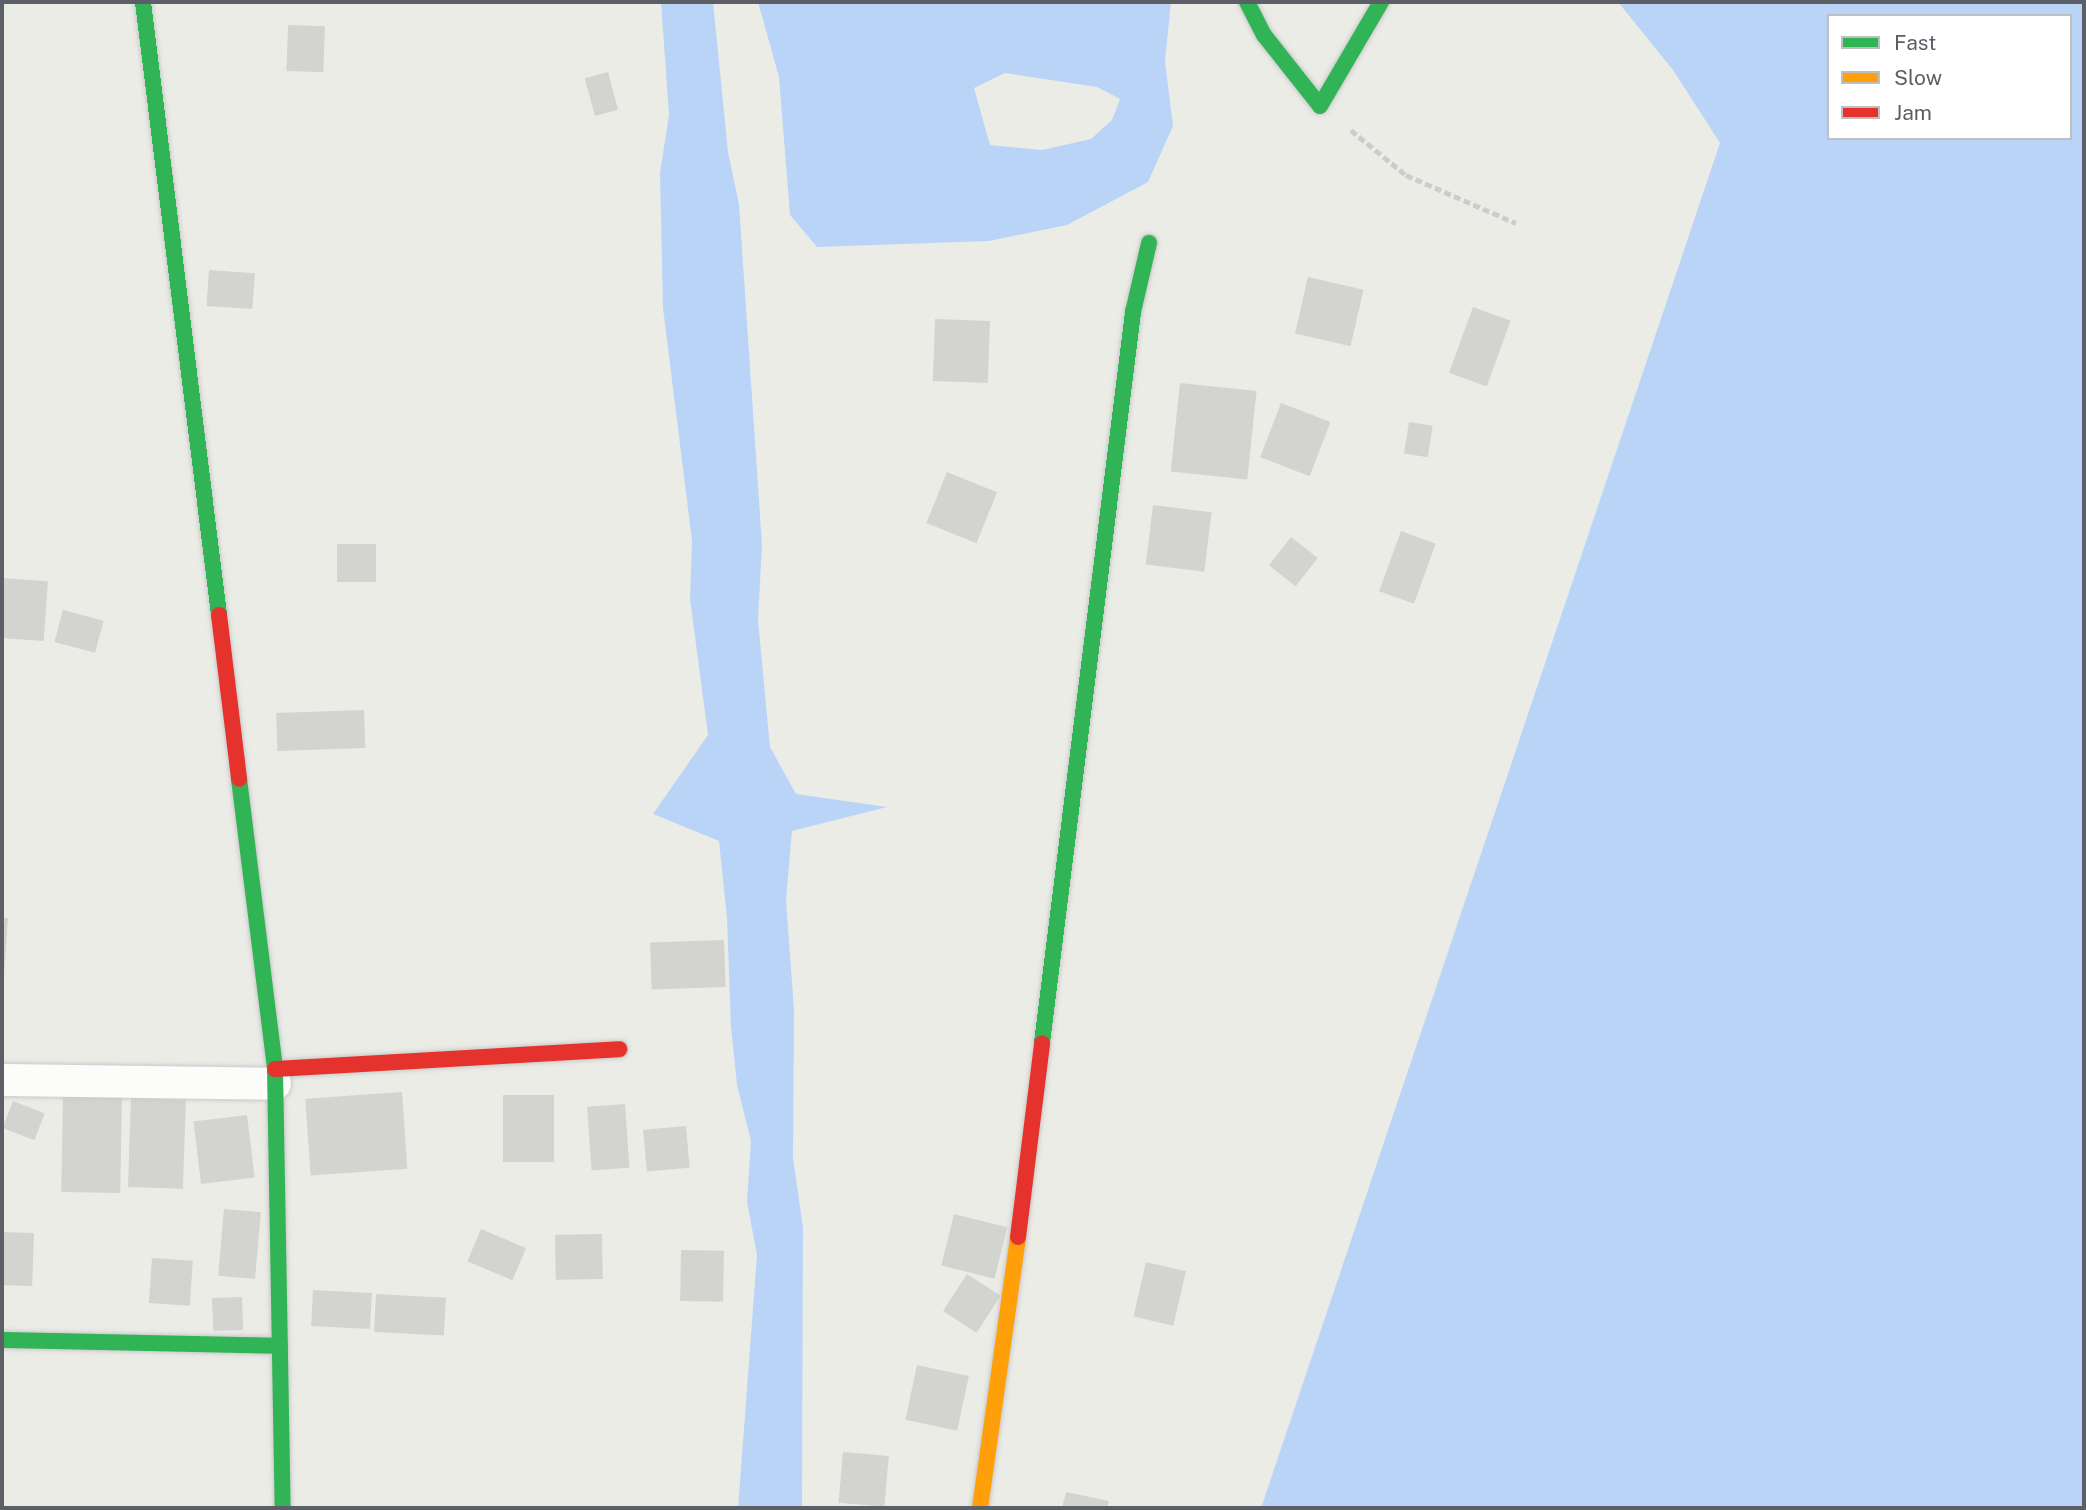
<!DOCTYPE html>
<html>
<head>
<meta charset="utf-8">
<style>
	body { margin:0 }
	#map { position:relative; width:2086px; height:1510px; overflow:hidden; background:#ecece7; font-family:"Public Sans",sans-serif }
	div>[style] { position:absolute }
	.water>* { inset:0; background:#bad4f8 }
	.building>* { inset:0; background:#d3d3d0; transform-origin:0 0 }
	.path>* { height:4.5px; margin-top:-2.25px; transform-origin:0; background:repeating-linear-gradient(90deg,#c9cdcb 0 7px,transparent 0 10.5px) }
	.roads { filter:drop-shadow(0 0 2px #c9cac9) drop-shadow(0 0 2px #c9cac9) }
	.street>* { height:32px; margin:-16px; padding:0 16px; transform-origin:16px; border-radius:16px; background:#fcfcfb }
	.fast>* { height:16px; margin:-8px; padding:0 8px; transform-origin:8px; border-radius:8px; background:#30b455 }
	.slow>* { height:16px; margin:-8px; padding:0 8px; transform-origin:8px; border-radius:8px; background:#ff9f0a }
	.jam>* { height:16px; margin:-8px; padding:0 8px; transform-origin:8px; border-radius:8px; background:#e5322d }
	span { translate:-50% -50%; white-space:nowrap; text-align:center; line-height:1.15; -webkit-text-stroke:5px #fff; paint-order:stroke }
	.frame { position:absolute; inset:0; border:4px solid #5c5f65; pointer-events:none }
	.legend { position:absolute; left:1827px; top:14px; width:245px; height:126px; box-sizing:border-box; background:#fff; border:2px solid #bebfc1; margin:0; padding:9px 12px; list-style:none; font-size:21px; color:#5c5f65 }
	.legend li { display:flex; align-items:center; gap:14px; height:35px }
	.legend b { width:35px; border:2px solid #bebfc1 }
</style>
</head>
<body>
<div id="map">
	<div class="water">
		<div style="clip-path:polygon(661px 2px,713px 2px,728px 152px,739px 204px,762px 545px,758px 620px,770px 747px,796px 794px,887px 807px,792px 831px,786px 900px,794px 1010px,793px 1158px,803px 1227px,802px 1508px,738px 1508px,757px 1255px,747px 1202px,751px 1141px,737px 1085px,731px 1027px,727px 918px,719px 841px,653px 814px,708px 735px,690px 599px,692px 541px,663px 308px,660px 173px,669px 115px)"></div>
		<div style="clip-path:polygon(evenodd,758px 2px,1171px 2px,1165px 61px,1173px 126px,1148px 182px,1067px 225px,989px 241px,817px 247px,790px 215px,779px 77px,758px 2px,1005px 73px,1097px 87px,1120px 99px,1112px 120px,1091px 139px,1042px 150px,990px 145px,974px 88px,1005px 73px)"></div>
		<div style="clip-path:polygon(evenodd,1618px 2px,2084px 2px,2084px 1508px,1261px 1508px,1720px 143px,1673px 70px,1618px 2px,1829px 16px,2070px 16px,2070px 138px,1829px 138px,1829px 16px)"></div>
	</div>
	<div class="building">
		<div style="left:288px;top:25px;width:37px;height:46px;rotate:2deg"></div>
		<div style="left:608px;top:72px;width:39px;height:24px;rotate:75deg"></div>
		<div style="left:209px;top:270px;width:46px;height:36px;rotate:4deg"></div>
		<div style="left:1308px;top:277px;width:57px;height:58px;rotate:13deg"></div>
		<div style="left:1473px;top:307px;width:40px;height:70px;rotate:20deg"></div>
		<div style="left:935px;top:319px;width:55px;height:62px;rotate:2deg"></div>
		<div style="left:1180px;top:383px;width:77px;height:89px;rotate:6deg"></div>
		<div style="left:1281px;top:403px;width:53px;height:58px;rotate:21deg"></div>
		<div style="left:1409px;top:422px;width:24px;height:32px;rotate:9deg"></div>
		<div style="left:947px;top:472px;width:54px;height:55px;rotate:22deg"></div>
		<div style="left:1153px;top:505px;width:59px;height:60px;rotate:7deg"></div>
		<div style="left:1401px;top:531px;width:37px;height:64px;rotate:20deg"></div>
		<div style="left:1291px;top:537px;width:34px;height:36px;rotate:38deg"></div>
		<div style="left:337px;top:544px;width:39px;height:38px"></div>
		<div style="left:2px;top:578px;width:46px;height:60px;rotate:4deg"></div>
		<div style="left:63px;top:610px;width:42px;height:33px;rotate:15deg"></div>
		<div style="left:364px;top:710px;width:38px;height:88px;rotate:88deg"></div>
		<div style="clip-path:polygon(2px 918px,8px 918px,4px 975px,2px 975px)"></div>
		<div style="left:724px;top:940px;width:47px;height:74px;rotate:88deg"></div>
		<div style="left:402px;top:1092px;width:77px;height:97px;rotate:86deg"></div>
		<div style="left:63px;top:1093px;width:59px;height:99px;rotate:1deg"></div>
		<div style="left:503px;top:1095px;width:51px;height:67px"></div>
		<div style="left:131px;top:1098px;width:55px;height:89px;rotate:2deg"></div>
		<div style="left:13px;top:1101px;width:34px;height:29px;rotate:21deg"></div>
		<div style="left:625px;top:1104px;width:64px;height:38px;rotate:86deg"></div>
		<div style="left:247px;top:1115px;width:63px;height:54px;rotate:83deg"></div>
		<div style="left:686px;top:1126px;width:42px;height:43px;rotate:85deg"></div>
		<div style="left:224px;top:1209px;width:37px;height:67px;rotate:5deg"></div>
		<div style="left:954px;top:1214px;width:55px;height:53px;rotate:14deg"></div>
		<div style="left:481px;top:1229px;width:49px;height:35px;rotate:23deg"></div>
		<div style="left:2px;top:1232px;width:32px;height:53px;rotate:2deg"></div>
		<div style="left:602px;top:1234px;width:45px;height:47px;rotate:89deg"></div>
		<div style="left:681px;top:1250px;width:43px;height:51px;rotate:1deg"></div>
		<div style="left:152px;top:1258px;width:41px;height:45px;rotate:4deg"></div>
		<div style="left:1146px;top:1262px;width:41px;height:56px;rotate:13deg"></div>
		<div style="left:967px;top:1274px;width:40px;height:44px;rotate:33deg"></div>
		<div style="left:313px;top:1290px;width:59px;height:36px;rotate:3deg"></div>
		<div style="left:376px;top:1294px;width:70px;height:38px;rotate:3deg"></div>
		<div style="left:242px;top:1297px;width:33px;height:30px;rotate:88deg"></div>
		<div style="left:917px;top:1365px;width:53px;height:56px;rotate:12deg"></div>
		<div style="left:843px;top:1452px;width:46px;height:51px;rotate:5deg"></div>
		<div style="clip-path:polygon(1066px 1492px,1109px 1501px,1107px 1508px,1062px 1508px)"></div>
	</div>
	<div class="path">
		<div style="left:1351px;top:130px;width:71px;rotate:39.3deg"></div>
		<div style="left:1406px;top:175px;width:120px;rotate:23.6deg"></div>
	</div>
	<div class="roads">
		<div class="street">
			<div style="left:2px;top:1080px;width:273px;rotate:0.8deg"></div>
		</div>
		<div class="fast">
			<div style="left:143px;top:2px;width:618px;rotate:82.93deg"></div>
			<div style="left:1247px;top:2px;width:37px;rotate:63deg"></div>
			<div style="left:1264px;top:35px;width:90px;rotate:51.7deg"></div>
			<div style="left:1320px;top:106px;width:121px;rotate:-59.6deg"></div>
			<div style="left:239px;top:779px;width:292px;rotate:82.9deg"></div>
			<div style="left:275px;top:1069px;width:439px;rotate:89deg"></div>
			<div style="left:1042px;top:1043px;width:737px;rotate:-82.9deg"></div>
			<div style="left:1133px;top:312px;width:71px;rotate:-76.9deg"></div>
			<div style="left:2px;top:1340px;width:278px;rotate:1.2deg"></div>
		</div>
		<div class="slow">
			<div style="left:980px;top:1508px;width:274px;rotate:-82deg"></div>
		</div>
		<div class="jam">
			<div style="left:219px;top:615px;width:165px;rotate:83deg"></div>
			<div style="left:275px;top:1069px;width:345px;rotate:-3.3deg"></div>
			<div style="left:1018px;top:1237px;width:195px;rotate:-82.9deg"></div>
		</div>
	</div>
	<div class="frame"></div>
	<ul class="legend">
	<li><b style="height:9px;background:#30b455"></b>Fast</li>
	<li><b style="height:9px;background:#ff9f0a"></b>Slow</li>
	<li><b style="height:9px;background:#e5322d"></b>Jam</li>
	</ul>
</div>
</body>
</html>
